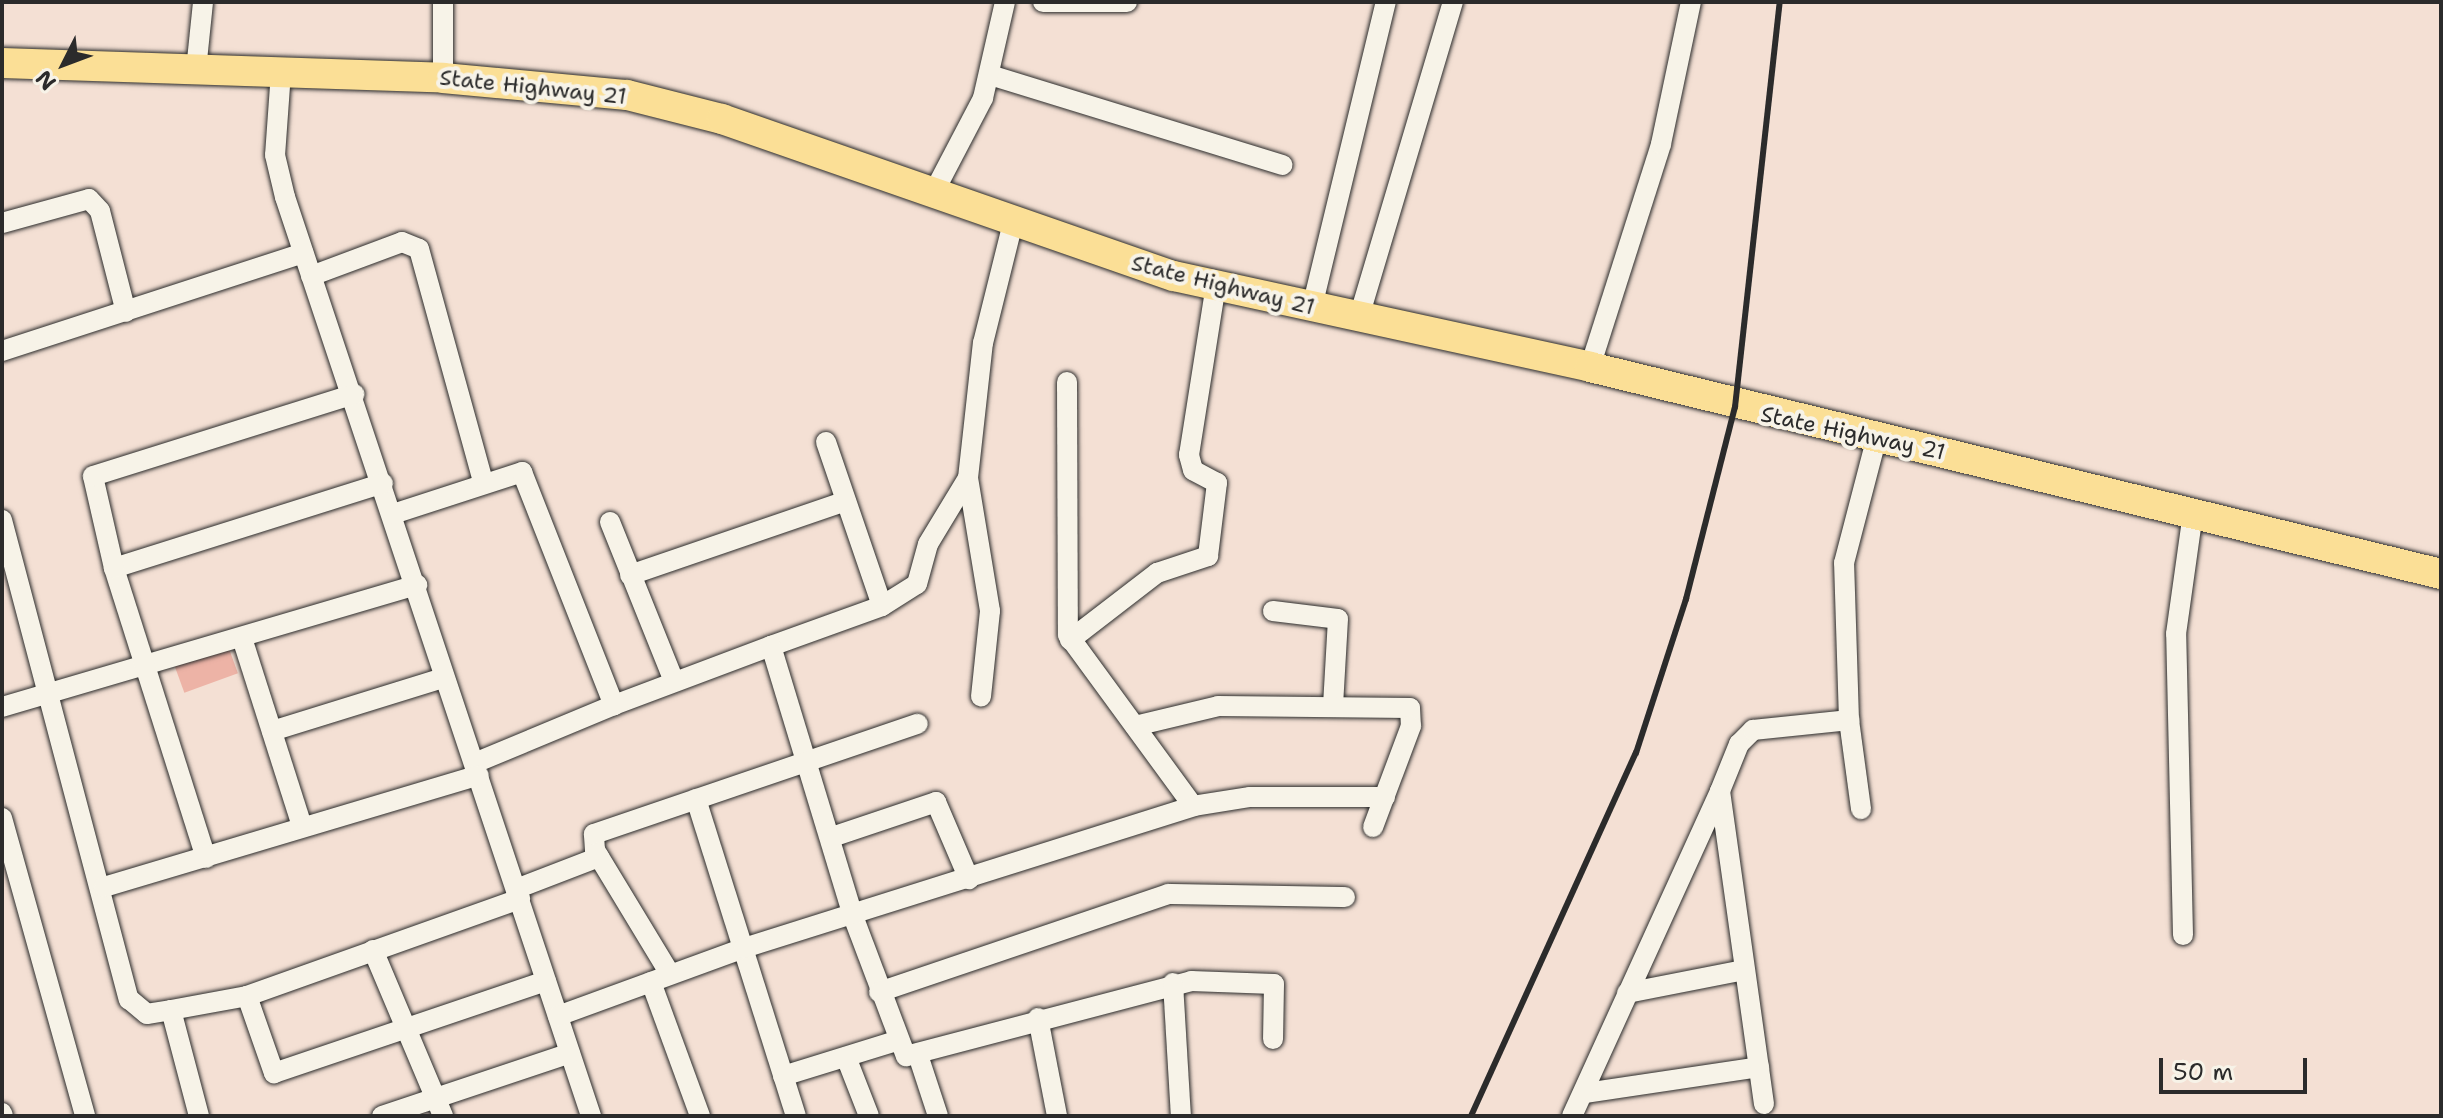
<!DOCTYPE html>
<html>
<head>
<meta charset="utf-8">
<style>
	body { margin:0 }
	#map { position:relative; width:2443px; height:1118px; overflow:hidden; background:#f4e0d4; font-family:"Shantell Sans",sans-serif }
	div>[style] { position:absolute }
	.building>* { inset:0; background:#edb3a6; transform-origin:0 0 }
	.roads { filter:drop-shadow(0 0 2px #2b2b2b) drop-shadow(0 0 2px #2b2b2b) }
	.minor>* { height:20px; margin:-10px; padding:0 10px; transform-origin:10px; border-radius:10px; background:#f7f3e8 }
	.highway>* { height:30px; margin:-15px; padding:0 15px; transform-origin:15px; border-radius:15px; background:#fbdf96 }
	.rail>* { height:6px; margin:-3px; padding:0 3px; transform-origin:3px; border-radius:3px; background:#2b2b2b }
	span { translate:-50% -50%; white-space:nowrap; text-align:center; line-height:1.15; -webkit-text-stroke:8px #f7f3e8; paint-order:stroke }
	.street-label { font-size:22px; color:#2b2b2b }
	.frame { position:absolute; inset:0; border:4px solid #2b2b2b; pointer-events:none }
	.north { position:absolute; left:24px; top:24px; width:80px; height:80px; -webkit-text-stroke:6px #f7f3e8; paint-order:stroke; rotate:228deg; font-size:22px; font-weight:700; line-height:32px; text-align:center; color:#2b2b2b }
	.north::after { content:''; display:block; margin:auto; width:28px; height:36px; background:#2b2b2b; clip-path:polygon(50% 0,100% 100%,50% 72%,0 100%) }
	.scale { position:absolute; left:2159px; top:1058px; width:148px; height:36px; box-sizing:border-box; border:4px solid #2b2b2b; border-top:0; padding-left:10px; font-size:24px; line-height:28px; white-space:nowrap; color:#2b2b2b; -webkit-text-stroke:6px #f7f3e8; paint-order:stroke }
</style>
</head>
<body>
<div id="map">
	<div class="building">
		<div style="left:228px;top:646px;width:29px;height:57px;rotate:70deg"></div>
	</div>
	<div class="roads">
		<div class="minor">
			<div style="left:1043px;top:2px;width:84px"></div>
			<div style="left:196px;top:70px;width:68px;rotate:-84.1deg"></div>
			<div style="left:281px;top:72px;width:83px;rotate:94.1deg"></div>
			<div style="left:275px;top:155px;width:43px;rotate:76.6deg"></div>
			<div style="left:285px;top:197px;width:969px;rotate:71.58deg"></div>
			<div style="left:990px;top:75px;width:306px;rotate:17.1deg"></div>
			<div style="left:443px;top:78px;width:76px;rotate:-90deg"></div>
			<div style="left:935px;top:190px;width:104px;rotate:-62.4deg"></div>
			<div style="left:983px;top:98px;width:98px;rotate:-77.1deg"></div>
			<div style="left:2px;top:223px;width:90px;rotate:-15.4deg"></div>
			<div style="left:89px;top:199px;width:16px;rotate:47deg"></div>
			<div style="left:100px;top:211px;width:104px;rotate:75.6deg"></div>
			<div style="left:311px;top:276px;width:97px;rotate:-20.5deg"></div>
			<div style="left:402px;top:242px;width:18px;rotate:22deg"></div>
			<div style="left:419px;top:249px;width:242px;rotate:74.6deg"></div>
			<div style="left:1312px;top:307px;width:314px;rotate:-76.4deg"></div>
			<div style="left:1359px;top:317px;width:329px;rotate:-73.4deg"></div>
			<div style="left:2px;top:351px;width:317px;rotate:-18deg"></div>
			<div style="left:1590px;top:367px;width:234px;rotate:-72.3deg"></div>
			<div style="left:1661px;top:144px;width:145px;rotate:-78.1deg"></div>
			<div style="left:1067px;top:382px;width:253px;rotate:89.8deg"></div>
			<div style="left:1068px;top:635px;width:212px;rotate:53.8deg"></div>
			<div style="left:826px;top:442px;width:173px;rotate:71.1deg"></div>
			<div style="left:968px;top:478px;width:135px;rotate:80.6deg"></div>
			<div style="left:990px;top:611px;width:86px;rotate:96deg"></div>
			<div style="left:393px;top:514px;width:136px;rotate:-18deg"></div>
			<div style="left:522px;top:472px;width:251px;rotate:68.5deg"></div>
			<div style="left:614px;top:705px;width:151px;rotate:157.4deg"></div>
			<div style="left:2px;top:520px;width:496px;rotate:75.2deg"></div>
			<div style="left:129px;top:999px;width:23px;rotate:40deg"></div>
			<div style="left:147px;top:1014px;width:24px;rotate:-9deg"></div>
			<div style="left:171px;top:1010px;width:110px;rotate:75.2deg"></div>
			<div style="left:610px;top:522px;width:171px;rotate:68.1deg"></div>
			<div style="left:114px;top:568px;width:282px;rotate:-17.5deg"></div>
			<div style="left:630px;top:575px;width:228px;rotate:-18.9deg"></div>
			<div style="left:1273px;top:611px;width:65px;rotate:7deg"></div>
			<div style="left:1338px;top:619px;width:87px;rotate:93.3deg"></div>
			<div style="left:242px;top:638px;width:197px;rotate:72.3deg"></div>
			<div style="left:1070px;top:640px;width:110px;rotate:-37.6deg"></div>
			<div style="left:1157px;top:573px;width:54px;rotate:-18.4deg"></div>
			<div style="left:1208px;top:556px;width:74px;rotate:-83deg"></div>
			<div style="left:1217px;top:483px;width:27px;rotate:-152deg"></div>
			<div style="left:1193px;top:470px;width:16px;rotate:-105deg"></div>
			<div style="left:1189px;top:455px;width:172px;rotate:-81deg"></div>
			<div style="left:771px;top:646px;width:118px;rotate:-19.8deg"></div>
			<div style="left:882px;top:606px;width:41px;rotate:-32.2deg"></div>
			<div style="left:917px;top:584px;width:41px;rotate:-74.6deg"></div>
			<div style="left:928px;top:544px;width:77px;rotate:-58.8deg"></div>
			<div style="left:968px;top:478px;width:136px;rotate:-83.7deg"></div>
			<div style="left:983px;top:343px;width:124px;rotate:-76deg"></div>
			<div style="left:614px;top:705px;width:168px;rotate:-20.6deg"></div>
			<div style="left:771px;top:646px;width:282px;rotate:73.1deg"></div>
			<div style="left:853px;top:916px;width:150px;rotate:69.3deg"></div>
			<div style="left:906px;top:1056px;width:295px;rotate:-14.7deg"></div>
			<div style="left:1191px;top:981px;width:83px;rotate:2.1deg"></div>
			<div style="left:1274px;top:984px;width:55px;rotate:91deg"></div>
			<div style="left:2px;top:707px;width:433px;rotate:-16.4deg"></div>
			<div style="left:1849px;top:720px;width:90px;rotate:82.3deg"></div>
			<div style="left:1135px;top:726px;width:85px;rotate:-13.5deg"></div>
			<div style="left:1218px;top:706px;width:192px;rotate:0.6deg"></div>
			<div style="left:1410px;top:708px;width:18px;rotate:87deg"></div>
			<div style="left:1411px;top:726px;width:108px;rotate:110.6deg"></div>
			<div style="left:272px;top:731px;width:179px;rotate:-17.2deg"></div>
			<div style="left:696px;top:799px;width:332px;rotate:72.5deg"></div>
			<div style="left:2px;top:818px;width:309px;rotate:74.4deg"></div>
			<div style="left:832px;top:837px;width:110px;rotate:-18.6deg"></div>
			<div style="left:936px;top:802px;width:84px;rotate:66.8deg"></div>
			<div style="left:206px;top:858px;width:304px;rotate:-107.6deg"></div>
			<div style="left:114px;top:568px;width:94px;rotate:-102.9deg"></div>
			<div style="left:93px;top:476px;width:274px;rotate:-17.4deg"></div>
			<div style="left:104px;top:887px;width:391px;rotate:-16.6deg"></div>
			<div style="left:516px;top:889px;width:89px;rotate:-21.1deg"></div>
			<div style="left:2183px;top:935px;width:301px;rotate:-91.3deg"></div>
			<div style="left:2176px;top:634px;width:122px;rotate:-82deg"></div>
			<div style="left:373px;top:950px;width:180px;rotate:67.1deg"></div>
			<div style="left:670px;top:974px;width:145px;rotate:-121.2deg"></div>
			<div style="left:595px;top:850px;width:16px;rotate:-94deg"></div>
			<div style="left:594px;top:834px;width:342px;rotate:-18.8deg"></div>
			<div style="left:651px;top:982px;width:143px;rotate:69.9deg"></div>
			<div style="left:1173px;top:983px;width:133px;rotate:86.6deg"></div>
			<div style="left:879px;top:992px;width:305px;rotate:-18.7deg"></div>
			<div style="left:1168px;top:894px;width:177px;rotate:1deg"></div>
			<div style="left:1627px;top:993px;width:119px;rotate:-11.1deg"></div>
			<div style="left:247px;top:996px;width:82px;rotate:70.7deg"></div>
			<div style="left:274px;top:1073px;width:287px;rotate:-18.7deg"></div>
			<div style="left:171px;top:1010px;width:77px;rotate:-10.4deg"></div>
			<div style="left:247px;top:996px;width:290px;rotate:-19.6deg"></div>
			<div style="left:558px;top:1016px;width:198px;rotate:-20.1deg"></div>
			<div style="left:744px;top:948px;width:471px;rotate:-17.5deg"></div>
			<div style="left:1193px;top:806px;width:58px;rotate:-9deg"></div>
			<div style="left:1250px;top:797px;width:135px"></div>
			<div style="left:1038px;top:1018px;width:100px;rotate:79deg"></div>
			<div style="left:918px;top:1055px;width:64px;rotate:71.8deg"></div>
			<div style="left:846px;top:1057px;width:63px;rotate:68.7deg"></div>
			<div style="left:783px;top:1076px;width:118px;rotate:-17.2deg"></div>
			<div style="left:1586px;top:1093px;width:175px;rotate:-8.5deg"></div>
			<div style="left:1764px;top:1104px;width:316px;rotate:-98deg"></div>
			<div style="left:1720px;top:791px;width:51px;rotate:-68deg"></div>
			<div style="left:1739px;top:744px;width:20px;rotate:-45deg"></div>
			<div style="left:1753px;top:730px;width:97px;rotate:-5.9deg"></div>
			<div style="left:1849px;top:720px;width:157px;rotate:-91.8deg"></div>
			<div style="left:1844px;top:563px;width:131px;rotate:-75.4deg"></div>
			<div style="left:2px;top:1113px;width:3px;rotate:72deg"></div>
			<div style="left:382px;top:1116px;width:198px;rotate:-18.5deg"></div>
			<div style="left:1572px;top:1116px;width:357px;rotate:-65.5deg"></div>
		</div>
		<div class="highway">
			<div style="left:2px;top:63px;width:441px;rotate:1.9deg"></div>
			<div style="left:443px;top:78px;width:185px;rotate:5.3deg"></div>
			<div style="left:627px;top:95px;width:98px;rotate:14.2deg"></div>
			<div style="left:722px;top:119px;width:478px;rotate:19.2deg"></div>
			<div style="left:1174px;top:276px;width:426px;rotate:12.3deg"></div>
			<div style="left:1590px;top:367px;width:876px;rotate:13.67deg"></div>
		</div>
	</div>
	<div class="rail">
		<div style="left:1471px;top:1116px;width:399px;rotate:-65.6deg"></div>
		<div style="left:1636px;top:753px;width:162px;rotate:-72deg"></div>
		<div style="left:1686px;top:599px;width:198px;rotate:-75.7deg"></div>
		<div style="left:1735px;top:407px;width:407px;rotate:-83.7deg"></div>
	</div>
	<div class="street-label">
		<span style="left:533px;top:87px;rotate:6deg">State Highway 21</span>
		<span style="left:1223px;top:285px;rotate:14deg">State Highway 21</span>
		<span style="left:1853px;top:433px;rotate:12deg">State Highway 21</span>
	</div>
	<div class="frame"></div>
	<div class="north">N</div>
	<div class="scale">50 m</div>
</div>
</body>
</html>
